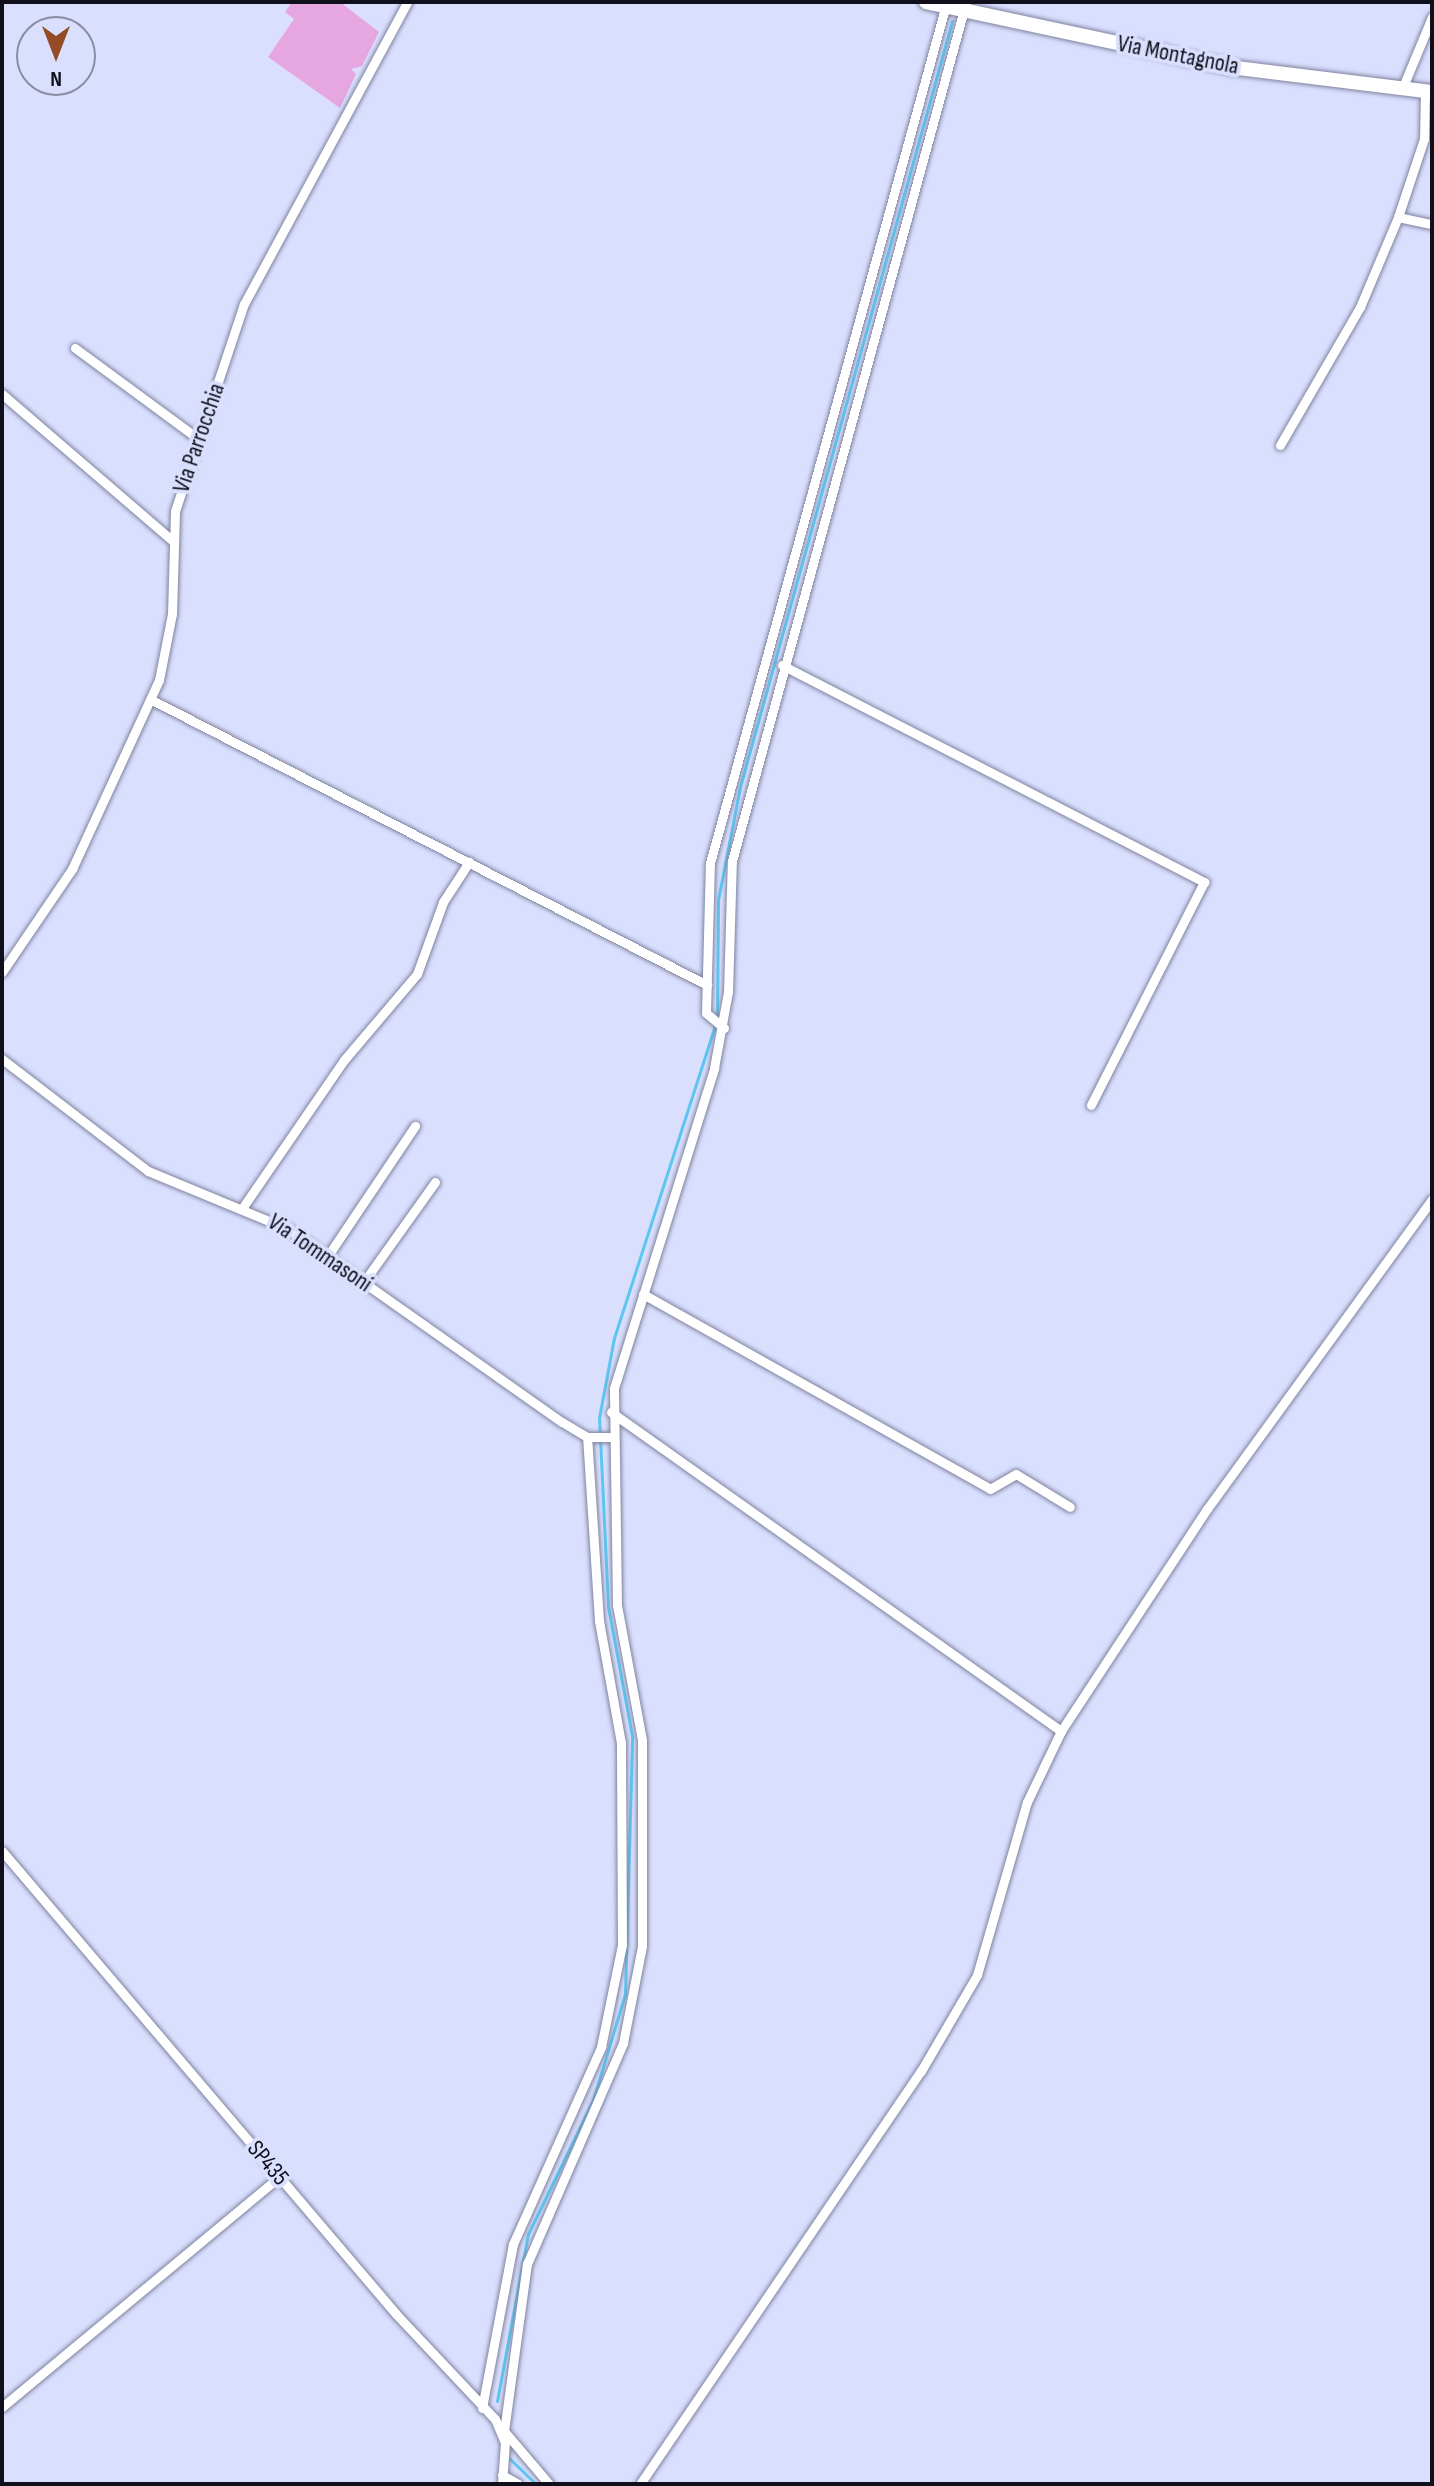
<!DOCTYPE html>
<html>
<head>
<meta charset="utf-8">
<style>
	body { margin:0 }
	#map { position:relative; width:1434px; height:2486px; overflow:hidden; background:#dadffe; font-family:"Sofia Sans Condensed",sans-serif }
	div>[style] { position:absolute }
	.green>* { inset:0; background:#e6a6df }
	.stream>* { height:3px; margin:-1.5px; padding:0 1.5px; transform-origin:1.5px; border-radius:1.5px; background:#5cc6f1 }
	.roads { filter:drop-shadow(0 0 2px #7f839f) drop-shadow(0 0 2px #7f839f) }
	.street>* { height:9px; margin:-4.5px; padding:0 4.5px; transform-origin:4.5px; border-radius:4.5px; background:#fff }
	.secondary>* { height:14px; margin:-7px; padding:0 7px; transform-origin:7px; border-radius:7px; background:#fff }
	span { translate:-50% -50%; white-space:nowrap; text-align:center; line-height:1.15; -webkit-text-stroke:8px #dadffe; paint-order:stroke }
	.street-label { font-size:24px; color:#0f101b }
	.frame { position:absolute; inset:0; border:4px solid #0f101b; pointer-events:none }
	.north { position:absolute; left:16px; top:16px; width:80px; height:80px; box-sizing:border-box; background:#dadffe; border:2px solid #898ca3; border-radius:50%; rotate:180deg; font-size:22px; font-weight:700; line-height:32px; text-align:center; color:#0f101b }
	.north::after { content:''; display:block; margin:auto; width:28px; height:36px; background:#934c25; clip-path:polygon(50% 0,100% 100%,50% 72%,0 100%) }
</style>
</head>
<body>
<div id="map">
	<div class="green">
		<div style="clip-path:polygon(292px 2px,340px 2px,379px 32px,362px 66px,351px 69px,356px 74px,340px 108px,268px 57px,294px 19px,285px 12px)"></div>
	</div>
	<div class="stream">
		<div style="left:717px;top:1018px;width:118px;rotate:-89.5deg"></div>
		<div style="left:718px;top:900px;width:115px;rotate:-79deg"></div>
		<div style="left:740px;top:787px;width:795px;rotate:-74.53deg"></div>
		<div style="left:497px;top:2401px;width:170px;rotate:-79.5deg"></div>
		<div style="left:528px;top:2234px;width:149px;rotate:-64.1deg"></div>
		<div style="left:593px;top:2100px;width:111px;rotate:-73.2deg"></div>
		<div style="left:625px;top:1994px;width:258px;rotate:-88.4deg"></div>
		<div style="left:632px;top:1736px;width:131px;rotate:-100.5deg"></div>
		<div style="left:608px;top:1607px;width:189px;rotate:-92.7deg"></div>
		<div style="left:599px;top:1418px;width:81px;rotate:-79.4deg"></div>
		<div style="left:614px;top:1338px;width:329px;rotate:-72.1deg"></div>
		<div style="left:510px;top:2459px;width:36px;rotate:44deg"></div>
	</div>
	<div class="roads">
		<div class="street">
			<div style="left:1402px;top:89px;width:78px;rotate:-67.4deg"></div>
			<div style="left:1398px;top:217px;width:35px;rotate:12deg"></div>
			<div style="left:75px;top:348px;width:152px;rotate:36.4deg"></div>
			<div style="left:2px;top:394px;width:224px;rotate:40.7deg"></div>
			<div style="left:1280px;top:445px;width:160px;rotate:-59.9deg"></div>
			<div style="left:1360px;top:307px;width:98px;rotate:-67.1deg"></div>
			<div style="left:1398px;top:217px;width:82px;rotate:-71.6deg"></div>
			<div style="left:1424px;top:139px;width:48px;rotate:-88.8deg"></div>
			<div style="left:782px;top:665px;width:475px;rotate:27.2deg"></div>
			<div style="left:1204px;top:882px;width:250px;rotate:116.9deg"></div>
			<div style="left:152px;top:700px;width:624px;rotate:27.18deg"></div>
			<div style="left:2px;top:972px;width:125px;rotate:-55.8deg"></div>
			<div style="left:72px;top:869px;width:208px;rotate:-65.3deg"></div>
			<div style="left:159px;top:680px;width:67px;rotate:-78.9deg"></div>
			<div style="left:172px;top:614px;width:103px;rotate:-88.3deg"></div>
			<div style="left:175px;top:511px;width:218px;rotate:-71.6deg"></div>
			<div style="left:244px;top:304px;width:343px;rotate:-61.6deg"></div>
			<div style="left:724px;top:1028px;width:23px;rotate:-140deg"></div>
			<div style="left:706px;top:1013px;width:150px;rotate:-88.5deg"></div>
			<div style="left:710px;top:863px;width:887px;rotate:-74.63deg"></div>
			<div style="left:2px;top:1059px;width:184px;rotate:37.5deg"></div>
			<div style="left:148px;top:1171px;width:152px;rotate:22.5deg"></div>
			<div style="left:288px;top:1229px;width:335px;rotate:35.2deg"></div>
			<div style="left:562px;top:1422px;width:29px;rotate:31deg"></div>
			<div style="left:587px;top:1437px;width:23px"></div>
			<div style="left:243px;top:1207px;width:178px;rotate:-55.5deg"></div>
			<div style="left:344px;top:1060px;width:113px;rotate:-49.7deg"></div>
			<div style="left:417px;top:974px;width:77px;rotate:-70.1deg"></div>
			<div style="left:443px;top:902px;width:48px;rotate:-57deg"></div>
			<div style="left:327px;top:1257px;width:158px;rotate:-56.1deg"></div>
			<div style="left:363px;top:1283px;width:124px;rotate:-54.5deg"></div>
			<div style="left:643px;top:1294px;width:398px;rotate:29.3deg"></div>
			<div style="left:990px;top:1489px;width:30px;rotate:-30deg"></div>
			<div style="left:1016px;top:1474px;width:63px;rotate:31.4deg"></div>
			<div style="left:611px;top:1412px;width:552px;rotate:35.33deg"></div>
			<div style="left:2px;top:1851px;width:608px;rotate:49.6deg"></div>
			<div style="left:396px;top:2314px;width:144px;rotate:46.7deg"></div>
			<div style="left:495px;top:2419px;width:25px;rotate:67deg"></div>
			<div style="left:505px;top:2442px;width:42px;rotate:94.1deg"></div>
			<div style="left:2px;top:2407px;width:360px;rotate:-39.7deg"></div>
			<div style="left:482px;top:2408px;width:167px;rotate:-79.3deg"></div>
			<div style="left:513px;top:2244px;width:216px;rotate:-65.9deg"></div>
			<div style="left:601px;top:2047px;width:104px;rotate:-78.4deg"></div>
			<div style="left:622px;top:1945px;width:202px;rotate:-90.3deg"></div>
			<div style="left:621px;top:1743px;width:124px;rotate:-100.2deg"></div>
			<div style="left:599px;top:1621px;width:184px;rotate:-93.7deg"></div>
			<div style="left:502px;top:2475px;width:18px;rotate:29deg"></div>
			<div style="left:549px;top:2484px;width:70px;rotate:-130.3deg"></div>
			<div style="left:504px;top:2431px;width:169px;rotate:-82.2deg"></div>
			<div style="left:527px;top:2264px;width:241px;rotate:-66.5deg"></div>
			<div style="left:623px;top:2043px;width:99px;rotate:-78.9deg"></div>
			<div style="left:642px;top:1946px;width:206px;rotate:-90deg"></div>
			<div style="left:642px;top:1740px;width:137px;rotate:-100.5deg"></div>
			<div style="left:617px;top:1605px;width:217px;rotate:-90.8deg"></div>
			<div style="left:614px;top:1388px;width:335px;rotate:-72.6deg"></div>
			<div style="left:714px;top:1068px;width:77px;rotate:-79.6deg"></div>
			<div style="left:728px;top:992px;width:131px;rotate:-88.3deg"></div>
			<div style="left:732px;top:861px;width:890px;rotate:-74.76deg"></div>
			<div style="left:640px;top:2484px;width:500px;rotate:-55.8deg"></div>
			<div style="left:921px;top:2071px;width:111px;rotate:-59.7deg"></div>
			<div style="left:977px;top:1975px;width:180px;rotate:-73.9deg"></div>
			<div style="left:1027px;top:1802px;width:79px;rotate:-64.4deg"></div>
			<div style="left:1061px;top:1731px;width:266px;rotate:-56.7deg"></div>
			<div style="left:1207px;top:1509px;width:383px;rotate:-54deg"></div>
		</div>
		<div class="secondary">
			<div style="left:926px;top:2px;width:310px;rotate:12.1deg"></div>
			<div style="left:1229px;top:67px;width:205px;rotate:7deg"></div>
		</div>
	</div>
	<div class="street-label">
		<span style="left:1178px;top:55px;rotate:11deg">Via Montagnola</span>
		<span style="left:199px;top:438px;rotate:-71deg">Via Parrocchia</span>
		<span style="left:320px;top:1253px;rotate:34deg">Via Tommasoni</span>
		<span style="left:268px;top:2163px;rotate:50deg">SP435</span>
	</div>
	<div class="frame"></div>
	<div class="north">N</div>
</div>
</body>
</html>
